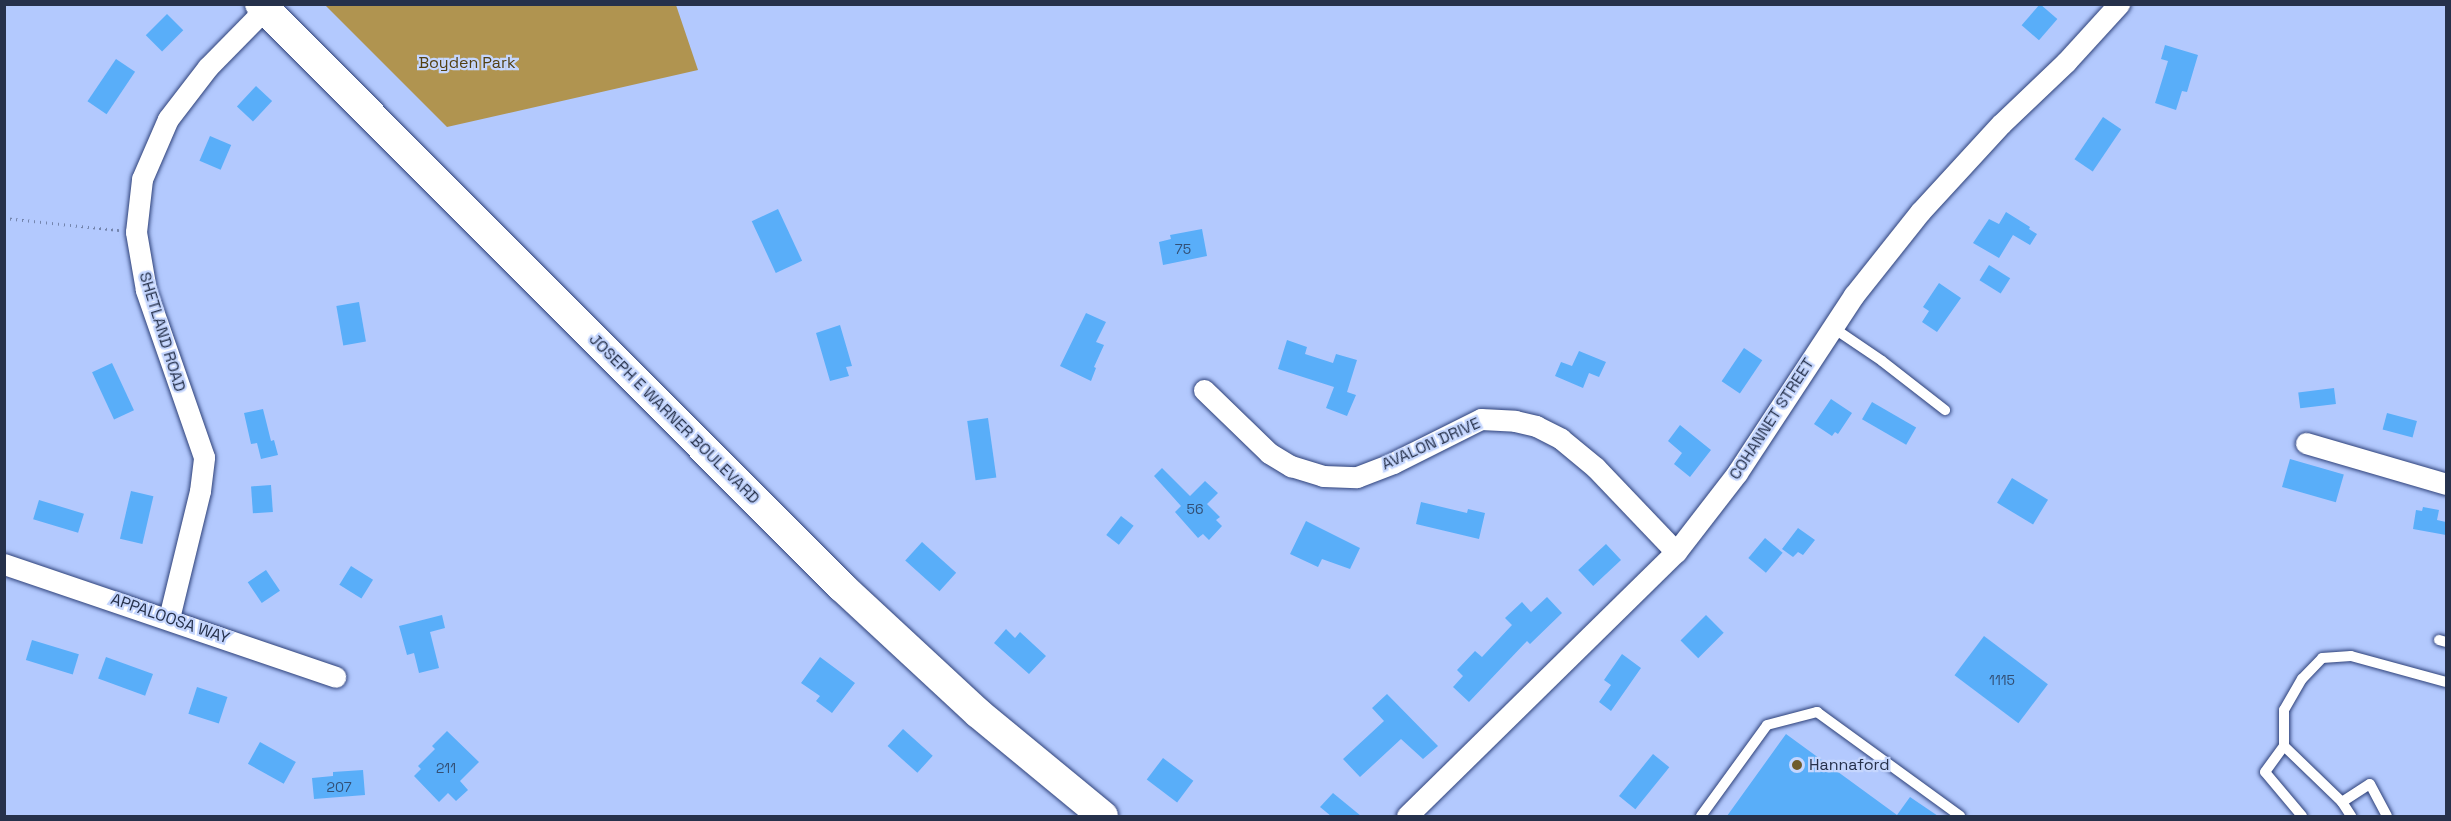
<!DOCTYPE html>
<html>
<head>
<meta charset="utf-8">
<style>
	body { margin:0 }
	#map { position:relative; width:2451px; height:821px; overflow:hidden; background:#b3c9fe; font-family:"Space Grotesk",sans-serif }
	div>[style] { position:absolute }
	.green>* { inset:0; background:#b09450 }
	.building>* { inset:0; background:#59aef9; transform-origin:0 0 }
	.path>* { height:3px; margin-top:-1.5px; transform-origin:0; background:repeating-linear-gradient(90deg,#7485ae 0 1.5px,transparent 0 6px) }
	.roads { filter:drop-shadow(0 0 2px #2e4179) drop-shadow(0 0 2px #2e4179) }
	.lane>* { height:10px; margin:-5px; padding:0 5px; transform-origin:5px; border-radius:5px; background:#fff }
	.street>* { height:21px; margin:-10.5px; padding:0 10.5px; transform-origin:10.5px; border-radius:10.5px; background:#fff }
	.secondary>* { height:30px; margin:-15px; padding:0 15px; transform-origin:15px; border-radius:15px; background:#fff }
	.dots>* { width:16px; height:16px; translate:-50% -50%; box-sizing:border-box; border:3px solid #c5d6fe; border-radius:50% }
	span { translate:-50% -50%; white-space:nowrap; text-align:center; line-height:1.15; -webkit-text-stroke:4.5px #c5d6fe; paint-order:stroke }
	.number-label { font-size:14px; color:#335076 }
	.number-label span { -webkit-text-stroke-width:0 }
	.park-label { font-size:16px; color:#524012 }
	.street-label { font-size:16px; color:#26314b }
	.poi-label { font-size:16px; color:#26314b }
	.left { translate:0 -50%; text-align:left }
	.frame { position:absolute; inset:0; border:6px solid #26314b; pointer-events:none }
</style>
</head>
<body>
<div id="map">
	<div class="green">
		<div style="clip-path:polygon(325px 5px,676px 5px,698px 70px,447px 127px)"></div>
	</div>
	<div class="building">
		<div style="left:2040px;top:4px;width:23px;height:28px;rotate:41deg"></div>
		<div style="left:167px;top:14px;width:23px;height:30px;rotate:45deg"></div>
		<div style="clip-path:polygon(2165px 45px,2198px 55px,2187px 92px,2182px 91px,2176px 110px,2155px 103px,2168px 61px,2161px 59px)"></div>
		<div style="left:116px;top:59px;width:23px;height:51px;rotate:34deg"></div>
		<div style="left:256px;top:86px;width:22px;height:28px;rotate:43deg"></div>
		<div style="left:2103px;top:117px;width:22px;height:51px;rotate:34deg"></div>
		<div style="left:210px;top:136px;width:23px;height:27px;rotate:23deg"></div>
		<div style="left:778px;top:209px;width:57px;height:29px;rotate:65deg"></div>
		<div style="clip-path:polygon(2006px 212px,2030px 227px,2029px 229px,2037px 234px,2030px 245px,2013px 235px,1999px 258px,1973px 243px,1989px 219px,1999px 224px)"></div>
		<div style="clip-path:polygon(1202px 229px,1207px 256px,1163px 265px,1159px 242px,1171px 239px,1170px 235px)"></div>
		<div style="left:1989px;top:265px;width:25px;height:18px;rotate:32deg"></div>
		<div style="clip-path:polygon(1939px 283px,1961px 298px,1937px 332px,1922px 322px,1929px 311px,1923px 307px)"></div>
		<div style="left:359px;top:302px;width:40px;height:23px;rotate:80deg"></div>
		<div style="clip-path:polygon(1086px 313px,1106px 322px,1096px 342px,1104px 345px,1094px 367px,1096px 368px,1091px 381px,1060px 366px)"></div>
		<div style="clip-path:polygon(840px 325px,852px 366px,846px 367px,849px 376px,830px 381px,816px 333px)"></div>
		<div style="clip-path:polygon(1287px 340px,1307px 347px,1305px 354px,1333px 363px,1336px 354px,1357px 360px,1347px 392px,1356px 395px,1347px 416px,1326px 408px,1334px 387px,1278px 369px)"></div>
		<div style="left:1744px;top:348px;width:22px;height:40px;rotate:34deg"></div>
		<div style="clip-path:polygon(1579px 351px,1606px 362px,1599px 377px,1589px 373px,1583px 388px,1555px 376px,1561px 362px,1572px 366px)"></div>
		<div style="left:112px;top:363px;width:52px;height:22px;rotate:65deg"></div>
		<div style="left:2334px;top:388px;width:16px;height:36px;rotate:83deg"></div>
		<div style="clip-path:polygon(1831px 399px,1852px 413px,1838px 434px,1835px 432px,1832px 436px,1814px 424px)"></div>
		<div style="left:1872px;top:402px;width:51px;height:20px;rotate:30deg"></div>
		<div style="clip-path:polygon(263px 409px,271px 441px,274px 440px,278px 455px,261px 459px,257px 443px,251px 444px,244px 413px)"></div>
		<div style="left:2387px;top:413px;width:31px;height:17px;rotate:15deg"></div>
		<div style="left:988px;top:418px;width:60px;height:21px;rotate:82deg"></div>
		<div style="clip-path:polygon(1680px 425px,1711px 450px,1690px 477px,1674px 464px,1682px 453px,1668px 441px)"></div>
		<div style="left:2290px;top:459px;width:56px;height:29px;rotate:16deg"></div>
		<div style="clip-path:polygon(1162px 468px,1190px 496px,1205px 481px,1218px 493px,1207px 504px,1220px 517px,1216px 520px,1222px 526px,1209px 540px,1203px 534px,1198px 538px,1175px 512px,1181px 506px,1154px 476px)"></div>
		<div style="left:2012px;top:478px;width:42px;height:29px;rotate:31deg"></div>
		<div style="left:271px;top:485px;width:27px;height:20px;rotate:86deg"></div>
		<div style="left:131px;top:491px;width:23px;height:49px;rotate:13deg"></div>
		<div style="left:39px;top:500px;width:47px;height:20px;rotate:17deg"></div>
		<div style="clip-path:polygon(1421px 502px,1467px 513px,1468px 509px,1485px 513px,1479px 539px,1416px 524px)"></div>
		<div style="clip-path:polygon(2423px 507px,2439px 510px,2437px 520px,2446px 522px,2446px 535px,2413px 529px,2416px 510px,2422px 511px)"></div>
		<div style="left:1121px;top:516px;width:16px;height:24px;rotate:38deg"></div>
		<div style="clip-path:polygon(1306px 521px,1360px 548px,1350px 569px,1322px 559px,1318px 567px,1290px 554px)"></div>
		<div style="clip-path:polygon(1798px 528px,1815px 540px,1803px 555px,1798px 552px,1793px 557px,1782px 549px)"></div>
		<div style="left:1765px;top:538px;width:23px;height:26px;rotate:40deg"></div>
		<div style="left:922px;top:542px;width:46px;height:25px;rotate:42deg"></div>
		<div style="left:1606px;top:544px;width:22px;height:38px;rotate:47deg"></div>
		<div style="left:351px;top:566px;width:26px;height:22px;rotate:32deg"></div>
		<div style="left:266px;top:570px;width:25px;height:22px;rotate:56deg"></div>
		<div style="clip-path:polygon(1547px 597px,1562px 613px,1530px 644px,1527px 641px,1469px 702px,1453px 687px,1463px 676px,1457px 670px,1475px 651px,1482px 657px,1512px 625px,1505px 618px,1522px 602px,1531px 612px)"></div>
		<div style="clip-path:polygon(442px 615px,445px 628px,430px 632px,439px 668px,419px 673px,414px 653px,407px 655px,399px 626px)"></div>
		<div style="left:1706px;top:615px;width:25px;height:36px;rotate:45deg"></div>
		<div style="clip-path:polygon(1006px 629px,1015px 638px,1020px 632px,1046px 656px,1029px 674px,994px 643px)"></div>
		<div style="left:1984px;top:636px;width:80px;height:49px;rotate:37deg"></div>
		<div style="left:32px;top:640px;width:49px;height:21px;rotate:17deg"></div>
		<div style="clip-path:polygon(1622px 654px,1641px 668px,1611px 711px,1599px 702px,1611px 685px,1604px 680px)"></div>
		<div style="left:106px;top:657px;width:50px;height:23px;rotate:20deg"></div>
		<div style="clip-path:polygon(820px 657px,855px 683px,832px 713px,816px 701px,820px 696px,801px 683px)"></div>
		<div style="left:197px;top:687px;width:32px;height:28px;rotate:18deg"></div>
		<div style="clip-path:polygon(1387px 694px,1438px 746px,1423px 759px,1401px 739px,1360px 777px,1343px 759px,1384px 721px,1372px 708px)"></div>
		<div style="left:903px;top:729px;width:40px;height:23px;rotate:42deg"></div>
		<div style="clip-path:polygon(447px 731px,479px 762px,460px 781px,468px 790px,456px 801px,448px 793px,439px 802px,414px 776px,421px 769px,418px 766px,435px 749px,432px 746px)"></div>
		<div style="clip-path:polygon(1786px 734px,1897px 815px,1910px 797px,1938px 816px,1727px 816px)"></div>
		<div style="left:260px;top:742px;width:41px;height:25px;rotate:29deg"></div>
		<div style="left:1653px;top:754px;width:21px;height:54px;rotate:39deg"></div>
		<div style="left:1163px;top:758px;width:38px;height:27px;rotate:37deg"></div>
		<div style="clip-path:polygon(363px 770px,365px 795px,314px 799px,312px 778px,333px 776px,333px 772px)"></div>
		<div style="clip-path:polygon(1333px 793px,1361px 816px,1331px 816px,1320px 807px)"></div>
	</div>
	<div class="path">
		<div style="left:4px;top:218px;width:116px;rotate:6deg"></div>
	</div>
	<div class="roads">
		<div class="lane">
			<div style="left:1832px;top:327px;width:60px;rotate:34.2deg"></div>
			<div style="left:1882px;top:361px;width:80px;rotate:37.9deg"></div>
			<div style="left:2439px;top:640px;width:7px;rotate:16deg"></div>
			<div style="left:2284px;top:746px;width:81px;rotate:44deg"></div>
			<div style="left:2342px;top:802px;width:17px;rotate:57deg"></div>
			<div style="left:2342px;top:802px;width:33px;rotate:-33deg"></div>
			<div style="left:2370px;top:784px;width:36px;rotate:62deg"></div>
			<div style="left:1701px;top:816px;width:112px;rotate:-54deg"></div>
			<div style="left:1767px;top:725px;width:52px;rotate:-14.6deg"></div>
			<div style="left:1817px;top:712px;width:177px;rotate:36deg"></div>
			<div style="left:2302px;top:816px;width:57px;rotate:-130.1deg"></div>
			<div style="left:2265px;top:772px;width:32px;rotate:-54deg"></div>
			<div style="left:2284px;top:746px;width:36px;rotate:-90deg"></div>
			<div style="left:2284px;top:710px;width:36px;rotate:-60deg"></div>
			<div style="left:2302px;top:679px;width:29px;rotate:-46deg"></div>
			<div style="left:2322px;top:658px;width:29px;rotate:-4deg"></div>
			<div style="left:2351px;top:656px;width:98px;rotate:15.3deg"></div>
		</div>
		<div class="street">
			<div style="left:1204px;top:390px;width:91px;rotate:44.1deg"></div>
			<div style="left:1269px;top:453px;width:26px;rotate:31deg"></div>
			<div style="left:1291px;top:466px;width:34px;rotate:17deg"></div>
			<div style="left:1323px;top:476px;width:34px;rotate:2deg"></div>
			<div style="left:1357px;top:477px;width:39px;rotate:-21deg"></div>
			<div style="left:1393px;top:463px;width:98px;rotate:-26.6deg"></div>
			<div style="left:1481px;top:419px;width:34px;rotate:3deg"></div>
			<div style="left:1515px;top:421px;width:22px;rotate:13deg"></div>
			<div style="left:1536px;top:426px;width:28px;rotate:27deg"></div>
			<div style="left:1561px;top:439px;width:45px;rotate:39.6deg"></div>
			<div style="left:1596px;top:468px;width:116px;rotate:46.4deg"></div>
			<div style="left:2306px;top:443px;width:146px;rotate:16.3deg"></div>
			<div style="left:4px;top:564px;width:350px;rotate:18.8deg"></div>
			<div style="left:169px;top:618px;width:131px;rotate:-76.3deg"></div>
			<div style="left:200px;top:491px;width:34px;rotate:-83deg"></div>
			<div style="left:204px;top:457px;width:177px;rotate:-109.2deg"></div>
			<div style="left:146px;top:290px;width:59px;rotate:-99.8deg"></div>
			<div style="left:136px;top:232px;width:53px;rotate:-83.5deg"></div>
			<div style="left:142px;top:179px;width:65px;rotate:-66.6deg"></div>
			<div style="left:168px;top:119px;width:66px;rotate:-52.4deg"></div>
			<div style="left:208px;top:67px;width:81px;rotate:-45.5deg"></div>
			<div style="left:1407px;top:816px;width:377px;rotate:-44.5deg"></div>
			<div style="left:1676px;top:552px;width:100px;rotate:-52.3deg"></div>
			<div style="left:1737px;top:473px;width:213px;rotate:-56.7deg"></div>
			<div style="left:1854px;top:295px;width:106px;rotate:-51.5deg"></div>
			<div style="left:1920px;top:212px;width:120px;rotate:-47.4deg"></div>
			<div style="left:2001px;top:124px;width:90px;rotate:-43.6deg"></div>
			<div style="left:2066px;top:62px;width:79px;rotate:-47.6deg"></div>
		</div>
		<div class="secondary">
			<div style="left:260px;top:4px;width:824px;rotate:45.05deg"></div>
			<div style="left:842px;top:587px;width:185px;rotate:42.8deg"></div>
			<div style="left:978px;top:713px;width:162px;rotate:39.5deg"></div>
		</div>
	</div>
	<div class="dots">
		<div style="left:1797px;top:765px;background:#6f5b2a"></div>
	</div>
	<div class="number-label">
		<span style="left:1183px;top:249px">75</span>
		<span style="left:1195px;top:509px">56</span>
		<span style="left:2002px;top:680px">1115</span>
		<span style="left:446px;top:768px">211</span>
		<span style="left:339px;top:787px">207</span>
	</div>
	<div class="park-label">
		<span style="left:467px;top:63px">Boyden Park</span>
	</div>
	<div class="street-label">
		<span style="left:162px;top:332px;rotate:73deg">SHETLAND ROAD</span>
		<span style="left:674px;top:419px;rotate:45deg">JOSEPH E WARNER BOULEVARD</span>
		<span style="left:1772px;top:419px;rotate:-57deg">COHANNET STREET</span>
		<span style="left:1431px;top:444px;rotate:-24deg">AVALON DRIVE</span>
		<span style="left:170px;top:619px;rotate:19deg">APPALOOSA WAY</span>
	</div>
	<div class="poi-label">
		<span class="left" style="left:1809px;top:765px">Hannaford</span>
	</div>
	<div class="frame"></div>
</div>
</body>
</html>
